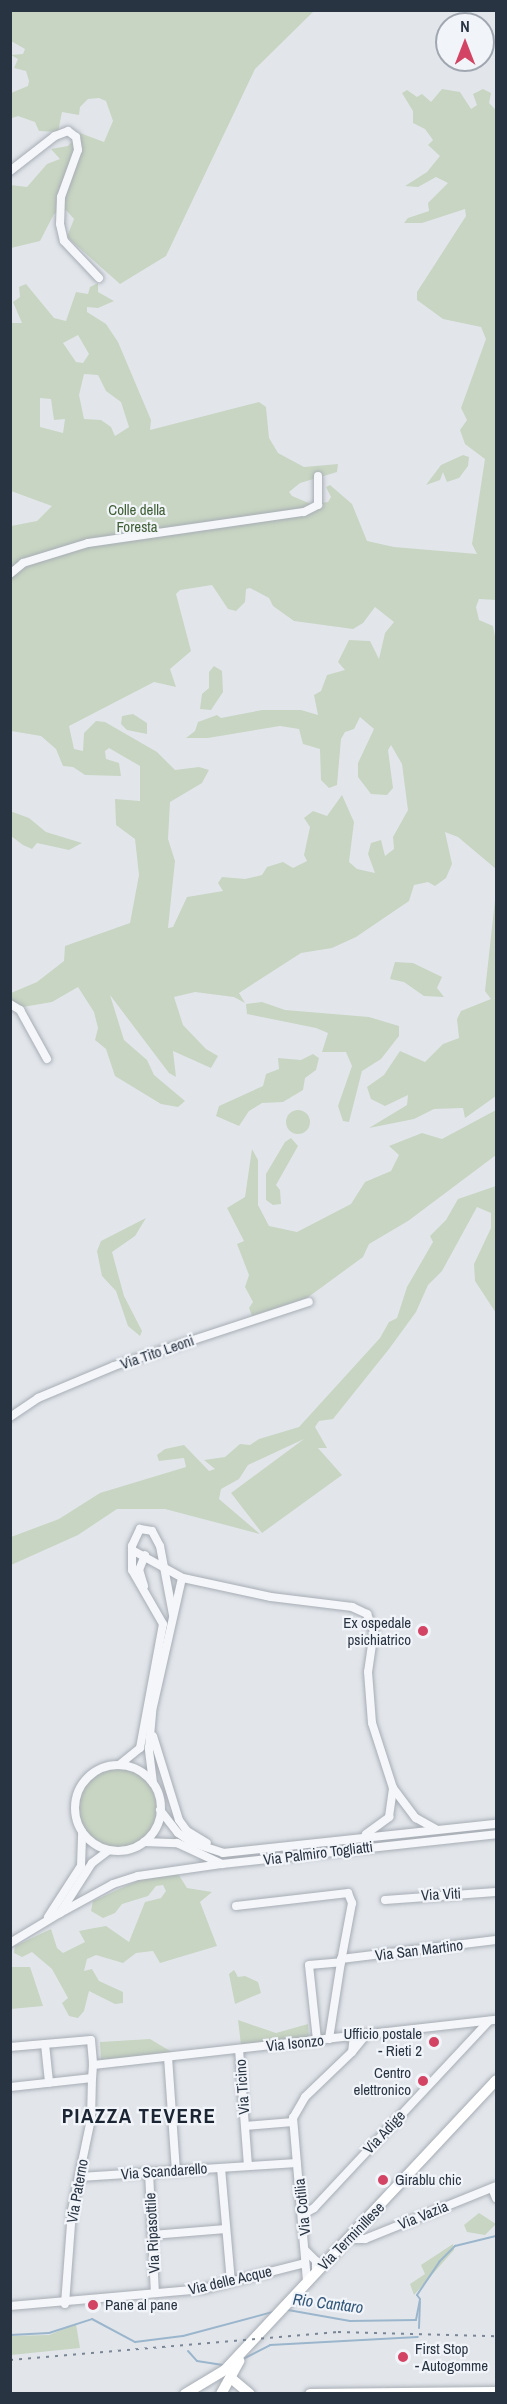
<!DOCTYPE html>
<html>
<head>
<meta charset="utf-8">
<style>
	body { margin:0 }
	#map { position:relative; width:507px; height:2404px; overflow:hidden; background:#e2e6eb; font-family:"Archivo Narrow",sans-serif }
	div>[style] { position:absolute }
	.green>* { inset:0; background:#c8d5c2 }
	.round { border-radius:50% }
	.stream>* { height:2px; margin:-1px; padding:0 1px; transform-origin:1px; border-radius:1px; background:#9bb6cc }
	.roads { filter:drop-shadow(0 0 2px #a7adb5) drop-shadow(0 0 2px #a7adb5) }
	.minor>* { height:8px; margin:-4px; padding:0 4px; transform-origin:4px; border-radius:4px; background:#f5f6f9 }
	.minor>.ring { margin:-4px; padding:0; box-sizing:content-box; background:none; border:8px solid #f5f6f9; border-radius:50% }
	.major>* { height:10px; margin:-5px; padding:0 5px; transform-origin:5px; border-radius:5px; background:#fff }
	.rail>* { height:2px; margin-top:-1px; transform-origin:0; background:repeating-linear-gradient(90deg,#7a8695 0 3px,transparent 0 9px) }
	.dots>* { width:16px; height:16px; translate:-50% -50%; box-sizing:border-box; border:3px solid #f1f4f8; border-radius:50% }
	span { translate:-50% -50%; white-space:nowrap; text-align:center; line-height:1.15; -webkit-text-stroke:4.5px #f1f4f8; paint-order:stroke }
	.park-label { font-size:15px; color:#415f36 }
	.street-label { font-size:15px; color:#293443 }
	.poi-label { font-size:15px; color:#293443 }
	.right { translate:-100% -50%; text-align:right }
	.left { translate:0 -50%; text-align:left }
	.water-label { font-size:16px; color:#315679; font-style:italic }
	.district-label { font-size:21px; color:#1b2534; font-weight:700; letter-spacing:1.5px }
	.frame { position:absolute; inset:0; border:12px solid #293443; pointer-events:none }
	.north { position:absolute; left:435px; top:12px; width:60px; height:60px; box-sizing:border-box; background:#f1f4f8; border:2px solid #a1a7b0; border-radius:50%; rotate:0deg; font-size:16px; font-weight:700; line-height:24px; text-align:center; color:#293443 }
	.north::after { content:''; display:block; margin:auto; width:21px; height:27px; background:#d34363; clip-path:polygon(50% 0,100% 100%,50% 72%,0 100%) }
</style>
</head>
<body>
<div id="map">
	<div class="green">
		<div style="clip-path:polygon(11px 11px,314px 11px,255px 69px,166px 256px,120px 284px,67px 237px,74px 219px,66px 210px,54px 214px,40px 241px,11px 248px,11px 185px,27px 187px,47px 164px,60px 159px,51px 149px,68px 146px,80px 133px,104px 142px,113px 121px,106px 101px,99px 98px,88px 99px,80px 107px,79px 115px,62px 112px,58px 132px,39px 131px,35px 122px,18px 116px,12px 118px,11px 124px,11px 93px,28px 86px,29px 81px,26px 71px,14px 68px,18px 59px,11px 55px,23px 54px,25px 49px,11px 41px)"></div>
		<div style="clip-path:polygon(evenodd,442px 89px,460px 92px,471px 109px,477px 105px,473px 94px,483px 89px,491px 93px,489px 103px,496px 110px,496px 600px,479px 599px,476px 607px,479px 620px,493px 626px,496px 642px,496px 869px,458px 837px,445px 832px,452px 864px,446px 878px,435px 886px,428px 882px,414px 885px,409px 901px,356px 937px,332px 948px,301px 953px,239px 993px,245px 1003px,234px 997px,195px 992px,174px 997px,183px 1025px,206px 1049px,218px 1056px,211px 1068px,173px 1051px,176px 1077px,169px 1073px,110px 995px,124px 1040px,147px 1060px,154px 1075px,185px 1101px,178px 1107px,161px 1104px,115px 1076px,106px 1049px,95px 1040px,98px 1028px,94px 1012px,78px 987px,52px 1002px,11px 1009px,11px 993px,37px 982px,64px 961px,65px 946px,130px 923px,139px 875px,135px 839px,116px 825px,115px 799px,140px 801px,140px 766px,109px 748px,105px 751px,106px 759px,119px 763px,121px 776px,85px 775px,73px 767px,63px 766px,56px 749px,41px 736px,11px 731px,11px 526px,37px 521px,52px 506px,11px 491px,10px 323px,22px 323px,13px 302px,20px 297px,19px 287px,26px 284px,54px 318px,66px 321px,76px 292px,88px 294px,90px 287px,98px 283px,98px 292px,114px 301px,98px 308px,87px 307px,87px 312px,106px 324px,118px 342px,151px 420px,150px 430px,259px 402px,266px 407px,269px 438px,278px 453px,304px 467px,338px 464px,337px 472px,300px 483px,289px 492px,292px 496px,311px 504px,328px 502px,331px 497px,326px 487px,330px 485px,352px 504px,367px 541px,394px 547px,477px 554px,472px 544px,485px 459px,465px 444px,460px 430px,467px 420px,461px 408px,486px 339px,481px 327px,443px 319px,417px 300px,417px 292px,466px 216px,465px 209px,422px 223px,404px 223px,408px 218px,429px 211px,428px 203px,448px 183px,436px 177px,418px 187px,405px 186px,427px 172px,440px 156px,428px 145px,433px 140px,425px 129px,413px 123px,413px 111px,402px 93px,407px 90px,417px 97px,422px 94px,431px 102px,442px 89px,78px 335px,89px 354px,83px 363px,76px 362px,63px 343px,78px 335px,442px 89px,84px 374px,98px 375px,106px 391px,121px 402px,129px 427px,115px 436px,111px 427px,101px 420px,84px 419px,79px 395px,84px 374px,442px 89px,40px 398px,51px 399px,54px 420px,65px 419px,63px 433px,40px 427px,40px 398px,442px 89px,212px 585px,228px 609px,236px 611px,245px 602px,246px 589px,250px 588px,269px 598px,273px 606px,294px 621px,353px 629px,363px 623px,375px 607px,394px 622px,385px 633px,379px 659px,370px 641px,349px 640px,338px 662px,345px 670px,327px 675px,321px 691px,314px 695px,318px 715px,301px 710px,262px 710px,221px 718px,217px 715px,198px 722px,195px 731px,186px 738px,208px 738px,280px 726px,299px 729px,303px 744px,320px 749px,321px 780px,329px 788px,337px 785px,341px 739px,345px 732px,354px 729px,360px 717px,374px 729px,358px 763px,358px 777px,371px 794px,387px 795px,393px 788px,388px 750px,391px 745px,402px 764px,408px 810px,393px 837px,394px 849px,385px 856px,381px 840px,371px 843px,368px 854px,375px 873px,357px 869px,349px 862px,354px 822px,342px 795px,327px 816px,313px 811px,304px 818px,310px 827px,304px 855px,307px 861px,293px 868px,283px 862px,267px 867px,262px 875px,245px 879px,222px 877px,218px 883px,223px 891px,187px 897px,173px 927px,168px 928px,175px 861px,168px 839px,170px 802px,202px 783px,209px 770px,199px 767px,175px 770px,157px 752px,105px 722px,96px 721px,84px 733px,83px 751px,74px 749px,69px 726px,154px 682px,176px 687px,170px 669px,191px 651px,176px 594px,180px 590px,212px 585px)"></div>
		<div style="clip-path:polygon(463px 455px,469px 457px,468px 466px,459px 478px,447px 482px,443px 472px,440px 480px,426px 485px,441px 465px)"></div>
		<div style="clip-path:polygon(214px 666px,222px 671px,223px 692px,211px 710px,200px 709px,202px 694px,209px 688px,209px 672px)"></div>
		<div style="clip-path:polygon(133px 714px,147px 723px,147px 734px,127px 730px,121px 724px,122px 716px)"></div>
		<div style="clip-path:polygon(10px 811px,29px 818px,46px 832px,82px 843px,69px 850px,37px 843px,32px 849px,23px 845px,11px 836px)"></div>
		<div style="clip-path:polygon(496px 891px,496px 1096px,465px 1118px,463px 1108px,434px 1109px,414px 1119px,369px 1128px,407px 1105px,408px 1095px,385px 1106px,371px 1099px,367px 1087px,384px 1075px,400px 1051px,425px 1062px,443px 1044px,459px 1038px,457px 1019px,461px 1011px,491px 999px,485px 991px)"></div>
		<div style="clip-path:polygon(395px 962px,413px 963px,442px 977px,437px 988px,444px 997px,424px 996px,404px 982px,390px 979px)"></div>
		<div style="clip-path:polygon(262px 1002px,285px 1010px,369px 1017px,399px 1026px,399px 1036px,381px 1059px,362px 1071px,349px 1122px,343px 1121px,338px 1106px,352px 1066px,346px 1052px,322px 1052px,328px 1033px,316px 1028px,247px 1014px,246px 1004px)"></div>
		<div style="clip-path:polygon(313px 1054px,319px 1058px,316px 1070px,305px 1078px,303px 1090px,283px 1102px,262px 1103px,249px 1111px,239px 1126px,216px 1116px,219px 1106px,263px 1086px,266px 1074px,279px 1069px,278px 1058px,301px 1060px)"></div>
		<div style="clip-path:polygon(496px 1110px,496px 1155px,408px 1221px,369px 1244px,363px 1257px,307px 1298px,252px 1316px,249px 1308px,253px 1302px,245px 1287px,249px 1275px,237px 1244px,244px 1241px,227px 1208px,245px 1197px,252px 1149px,258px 1160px,258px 1205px,269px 1226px,297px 1232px,351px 1204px,365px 1182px,391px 1171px,399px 1155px,389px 1146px,422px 1133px,442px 1139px)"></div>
		<div class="round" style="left:286px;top:1110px;width:24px;height:24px"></div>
		<div style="clip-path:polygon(291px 1138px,298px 1146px,276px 1185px,280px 1190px,281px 1204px,273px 1205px,266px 1200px,266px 1174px,285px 1142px)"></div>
		<div style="clip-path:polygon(496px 1186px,496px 1313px,475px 1281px,474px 1264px,491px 1228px,491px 1213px,477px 1207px,442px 1271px,428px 1285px,416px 1312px,389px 1349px,333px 1419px,319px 1421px,315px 1427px,327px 1448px,318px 1448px,342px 1475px,262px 1533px,231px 1493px,304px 1439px,248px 1465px,239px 1479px,221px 1489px,219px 1499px,260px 1534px,165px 1509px,117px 1509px,78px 1535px,11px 1565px,11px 1537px,59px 1519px,100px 1493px,186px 1467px,184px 1458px,159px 1461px,157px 1455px,165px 1449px,184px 1445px,209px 1471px,215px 1469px,204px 1460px,225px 1457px,240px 1444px,250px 1445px,259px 1439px,299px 1427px,380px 1338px,389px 1322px,397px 1318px,407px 1287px,433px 1242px,430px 1236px,446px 1220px,458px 1199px)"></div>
		<div style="clip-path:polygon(146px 1218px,135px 1236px,112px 1252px,124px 1296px,142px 1331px,140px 1336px,128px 1326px,116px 1291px,102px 1276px,97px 1251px,101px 1241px)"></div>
		<div class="round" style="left:79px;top:1769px;width:78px;height:78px"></div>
		<div style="clip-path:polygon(177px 1872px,187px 1888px,212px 1892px,200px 1902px,217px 1946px,160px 1963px,153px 1951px,136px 1953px,123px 1963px,96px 1955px,87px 1959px,84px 1971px,92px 1969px,99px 1981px,123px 1992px,123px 2003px,115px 2004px,89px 1991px,84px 2011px,78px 2018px,69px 2016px,62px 2003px,68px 1998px,52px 1969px,32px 1952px,22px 1957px,14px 1953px,15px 1946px,51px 1929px,57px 1948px,63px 1953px,85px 1942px,79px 1931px,89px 1929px,106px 1926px,129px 1942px,145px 1902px,161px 1898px,166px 1891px,163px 1885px,156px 1886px,148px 1896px,122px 1904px,115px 1913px,103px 1918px,91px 1911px,93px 1901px,148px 1876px)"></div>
		<div style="clip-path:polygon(10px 1967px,30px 1967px,43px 2006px,11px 2009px)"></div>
		<div style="clip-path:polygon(234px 1970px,238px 1977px,245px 1976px,258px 1982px,261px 1993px,235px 2004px,229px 1974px)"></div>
		<div style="clip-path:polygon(238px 2020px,276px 2033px,308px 2024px,309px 2038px,241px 2045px)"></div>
		<div style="clip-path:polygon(150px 2039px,175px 2054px,101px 2060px,100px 2042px)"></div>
		<div style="clip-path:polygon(479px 2213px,496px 2224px,485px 2235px,467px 2232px,464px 2225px)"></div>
		<div style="clip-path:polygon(453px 2244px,454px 2250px,414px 2295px,410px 2284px,425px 2274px,421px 2265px)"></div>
		<div style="clip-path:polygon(76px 2324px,80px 2348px,11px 2355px,11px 2336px,49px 2335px)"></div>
	</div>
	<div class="stream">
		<div style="left:288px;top:2310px;width:63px;rotate:10.1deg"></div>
		<div style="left:350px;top:2321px;width:66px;rotate:-0.9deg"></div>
		<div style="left:416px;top:2320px;width:21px;rotate:-79deg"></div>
		<div style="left:420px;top:2299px;width:5px;rotate:-127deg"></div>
		<div style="left:417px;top:2295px;width:40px;rotate:-56deg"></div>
		<div style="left:439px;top:2262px;width:23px;rotate:-45deg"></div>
		<div style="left:455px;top:2246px;width:42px;rotate:-13.7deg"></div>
		<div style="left:419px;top:2328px;width:26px;rotate:-88deg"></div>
		<div style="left:10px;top:2335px;width:39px;rotate:-3deg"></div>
		<div style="left:49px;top:2333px;width:45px;rotate:-18deg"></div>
		<div style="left:92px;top:2319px;width:49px;rotate:28.1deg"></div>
		<div style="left:135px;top:2342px;width:48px;rotate:-7.1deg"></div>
		<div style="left:183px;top:2336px;width:96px;rotate:-15deg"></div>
		<div style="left:188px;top:2351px;width:13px;rotate:48deg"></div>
		<div style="left:197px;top:2361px;width:26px;rotate:9deg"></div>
		<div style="left:243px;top:2359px;width:30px;rotate:-27deg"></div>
		<div style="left:270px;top:2345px;width:148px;rotate:-3.1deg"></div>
	</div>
	<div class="roads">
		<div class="minor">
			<div style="left:10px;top:171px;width:57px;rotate:-37.9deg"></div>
			<div style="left:55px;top:136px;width:14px;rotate:-21deg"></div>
			<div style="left:68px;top:131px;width:10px;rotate:37deg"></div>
			<div style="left:76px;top:137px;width:13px;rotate:81deg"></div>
			<div style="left:78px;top:150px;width:50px;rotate:109.9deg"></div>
			<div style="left:61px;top:197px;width:27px;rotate:92deg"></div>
			<div style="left:60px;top:224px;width:17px;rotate:77deg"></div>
			<div style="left:64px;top:241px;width:51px;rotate:46.6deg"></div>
			<div style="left:10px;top:574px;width:17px;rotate:-40deg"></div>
			<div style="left:23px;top:563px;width:68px;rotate:-17.1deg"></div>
			<div style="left:88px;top:543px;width:218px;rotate:-8.2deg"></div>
			<div style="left:304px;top:512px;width:16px;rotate:-27deg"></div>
			<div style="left:318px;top:505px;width:29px;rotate:-90deg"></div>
			<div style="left:10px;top:1004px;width:12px;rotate:31deg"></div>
			<div style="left:20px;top:1010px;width:56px;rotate:61.1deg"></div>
			<div style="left:10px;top:1417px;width:34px;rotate:-34deg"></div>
			<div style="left:38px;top:1398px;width:82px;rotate:-22.8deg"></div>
			<div style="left:114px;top:1366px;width:205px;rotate:-18.2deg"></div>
			<div style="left:132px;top:1550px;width:58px;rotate:28.8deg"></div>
			<div style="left:183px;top:1578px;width:90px;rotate:12.2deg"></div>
			<div style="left:271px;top:1597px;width:82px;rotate:7deg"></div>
			<div style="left:352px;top:1607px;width:17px;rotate:25deg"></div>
			<div style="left:367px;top:1614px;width:18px;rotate:68deg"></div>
			<div style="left:374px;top:1631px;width:41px;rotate:98.3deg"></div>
			<div style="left:368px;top:1672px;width:51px;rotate:85.5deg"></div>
			<div style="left:372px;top:1723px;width:68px;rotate:72.1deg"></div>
			<div style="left:393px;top:1788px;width:38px;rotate:53deg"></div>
			<div style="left:416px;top:1818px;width:23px;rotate:29deg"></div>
			<div style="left:144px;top:1586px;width:17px;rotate:-107deg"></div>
			<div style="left:139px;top:1570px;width:16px;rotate:-68deg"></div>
			<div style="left:153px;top:1736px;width:88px;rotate:72.8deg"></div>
			<div style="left:179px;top:1820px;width:14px;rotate:54deg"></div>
			<div style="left:187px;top:1831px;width:23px;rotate:31deg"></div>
			<div style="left:119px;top:1765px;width:27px;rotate:-39deg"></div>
			<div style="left:140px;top:1748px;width:126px;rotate:-79.5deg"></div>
			<div style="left:163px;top:1624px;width:62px;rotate:-119.9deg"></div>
			<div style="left:132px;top:1570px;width:24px;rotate:-90deg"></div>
			<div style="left:132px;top:1546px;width:19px;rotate:-65deg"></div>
			<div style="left:140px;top:1529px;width:12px;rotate:9deg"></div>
			<div style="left:152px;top:1531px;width:17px;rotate:62deg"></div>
			<div style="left:160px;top:1546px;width:70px;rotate:79.3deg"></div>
			<div class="ring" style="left:75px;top:1765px;width:78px;height:78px"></div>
			<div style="left:153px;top:1783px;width:35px;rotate:-97deg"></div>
			<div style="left:149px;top:1748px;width:37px;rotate:-85deg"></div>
			<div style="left:152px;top:1711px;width:136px;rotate:-77.3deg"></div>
			<div style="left:160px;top:1810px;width:29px;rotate:52deg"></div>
			<div style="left:178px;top:1833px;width:18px;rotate:34deg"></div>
			<div style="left:193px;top:1843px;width:32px;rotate:18deg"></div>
			<div style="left:223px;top:1853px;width:275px;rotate:-6.1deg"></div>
			<div style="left:366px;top:1834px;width:29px;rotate:-36deg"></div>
			<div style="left:389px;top:1817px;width:29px;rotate:-82deg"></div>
			<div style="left:144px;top:1842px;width:33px;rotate:2deg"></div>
			<div style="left:177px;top:1843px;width:50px;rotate:25deg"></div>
			<div style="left:222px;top:1864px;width:276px;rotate:-6.2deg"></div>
			<div style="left:385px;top:1900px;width:111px;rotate:-4.1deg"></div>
			<div style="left:236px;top:1906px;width:113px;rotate:-6.6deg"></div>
			<div style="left:348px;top:1893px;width:11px;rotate:68deg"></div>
			<div style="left:352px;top:1903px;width:60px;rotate:100.6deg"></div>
			<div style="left:60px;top:1913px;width:60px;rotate:-28.7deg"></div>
			<div style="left:113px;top:1884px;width:26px;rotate:-18deg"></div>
			<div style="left:138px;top:1876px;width:84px;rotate:-8.2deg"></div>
			<div style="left:48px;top:1917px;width:61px;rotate:-57.1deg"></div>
			<div style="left:81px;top:1866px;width:34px;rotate:-88deg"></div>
			<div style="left:10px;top:1943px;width:58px;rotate:-31deg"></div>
			<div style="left:60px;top:1913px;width:59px;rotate:-57.4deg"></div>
			<div style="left:92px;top:1863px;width:21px;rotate:-37deg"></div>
			<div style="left:341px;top:1959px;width:156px;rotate:-7deg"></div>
			<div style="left:354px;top:2036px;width:16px;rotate:97deg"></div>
			<div style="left:352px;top:2052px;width:22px;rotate:-51deg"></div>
			<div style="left:317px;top:2040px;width:75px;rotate:-96.1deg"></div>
			<div style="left:309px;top:1965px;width:32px;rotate:-5deg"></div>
			<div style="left:341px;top:1962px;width:78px;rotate:98.9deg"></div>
			<div style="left:45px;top:2044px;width:39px;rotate:84deg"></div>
			<div style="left:10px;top:2047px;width:81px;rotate:-4.9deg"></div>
			<div style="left:91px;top:2040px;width:25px;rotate:85deg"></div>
			<div style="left:93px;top:2065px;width:13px;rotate:94deg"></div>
			<div style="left:92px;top:2078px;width:82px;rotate:173.7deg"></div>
			<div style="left:239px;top:2049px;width:117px;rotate:85.6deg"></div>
			<div style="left:168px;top:2057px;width:113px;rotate:86deg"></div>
			<div style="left:93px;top:2065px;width:406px;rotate:-6.4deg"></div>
			<div style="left:245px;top:2126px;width:48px;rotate:-4.8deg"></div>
			<div style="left:221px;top:2168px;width:114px;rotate:85deg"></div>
			<div style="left:149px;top:2172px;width:121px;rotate:87.2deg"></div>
			<div style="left:80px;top:2177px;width:217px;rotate:-3.7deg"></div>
			<div style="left:492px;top:2188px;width:11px;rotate:68deg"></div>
			<div style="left:302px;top:2215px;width:14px;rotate:-30deg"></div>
			<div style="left:314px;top:2208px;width:256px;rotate:-46.9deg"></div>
			<div style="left:152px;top:2235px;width:74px;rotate:-4.6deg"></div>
			<div style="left:348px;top:2239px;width:17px"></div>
			<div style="left:365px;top:2239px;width:141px;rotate:-22deg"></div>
			<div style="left:306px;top:2251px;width:14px;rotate:45deg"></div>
			<div style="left:316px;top:2261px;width:10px;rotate:90deg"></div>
			<div style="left:307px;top:2281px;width:164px;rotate:-94.9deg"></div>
			<div style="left:293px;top:2118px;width:24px;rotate:-60deg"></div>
			<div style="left:305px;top:2097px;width:65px;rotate:-43.8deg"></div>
			<div style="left:65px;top:2304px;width:94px;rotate:-85.7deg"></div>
			<div style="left:72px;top:2210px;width:93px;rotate:-78.2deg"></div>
			<div style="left:91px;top:2119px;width:41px;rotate:-88.6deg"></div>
			<div style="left:10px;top:2306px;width:194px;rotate:-5deg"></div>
			<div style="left:203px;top:2289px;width:105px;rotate:-14.3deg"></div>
		</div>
		<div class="major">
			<div style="left:232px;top:2379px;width:23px;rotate:40deg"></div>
			<div style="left:185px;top:2394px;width:47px;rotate:-31deg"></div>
			<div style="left:225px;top:2370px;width:397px;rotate:-46.9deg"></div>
			<div style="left:221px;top:2394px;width:38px;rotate:-61deg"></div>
			<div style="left:310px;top:2394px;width:186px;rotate:-0.6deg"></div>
		</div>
	</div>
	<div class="rail">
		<div style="left:10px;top:2360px;width:329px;rotate:-4.9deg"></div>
		<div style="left:338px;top:2332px;width:158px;rotate:1.5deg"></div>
	</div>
	<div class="dots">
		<div style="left:423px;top:1631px;background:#d34363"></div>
		<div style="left:434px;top:2042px;background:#d34363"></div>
		<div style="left:423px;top:2081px;background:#d34363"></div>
		<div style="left:383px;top:2180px;background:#d34363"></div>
		<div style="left:93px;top:2305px;background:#d34363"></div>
		<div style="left:403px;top:2357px;background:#d34363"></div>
	</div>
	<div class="park-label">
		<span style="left:137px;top:518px">Colle della<br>Foresta</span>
	</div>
	<div class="street-label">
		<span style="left:157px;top:1352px;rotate:-19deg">Via Tito Leoni</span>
		<span style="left:318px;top:1853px;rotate:-7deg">Via Palmiro Togliatti</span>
		<span style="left:441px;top:1894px;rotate:-3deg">Via Viti</span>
		<span style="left:419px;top:1950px;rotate:-7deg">Via San Martino</span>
		<span style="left:295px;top:2043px;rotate:-6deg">Via Isonzo</span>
		<span style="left:242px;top:2087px;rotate:-94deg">Via Ticino</span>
		<span style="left:384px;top:2132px;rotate:-47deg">Via Adige</span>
		<span style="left:164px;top:2171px;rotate:-4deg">Via Scandarello</span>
		<span style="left:77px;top:2191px;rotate:-80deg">Via Paterno</span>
		<span style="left:302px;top:2207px;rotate:-96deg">Via Cotilia</span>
		<span style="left:423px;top:2215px;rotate:-22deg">Via Vazia</span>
		<span style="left:152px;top:2233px;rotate:-93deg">Via Ripasottile</span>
		<span style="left:351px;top:2236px;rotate:-46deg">Via Terminillese</span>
		<span style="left:230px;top:2280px;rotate:-13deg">Via delle Acque</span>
	</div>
	<div class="poi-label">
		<span class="right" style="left:411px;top:1631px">Ex ospedale<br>psichiatrico</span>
		<span class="right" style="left:422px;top:2042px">Ufficio postale<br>- Rieti 2</span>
		<span class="right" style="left:411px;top:2081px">Centro<br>elettronico</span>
		<span class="left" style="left:395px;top:2180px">Girablu chic</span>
		<span class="left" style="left:105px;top:2305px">Pane al pane</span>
		<span class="left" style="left:415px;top:2357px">First Stop<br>- Autogomme</span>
	</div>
	<div class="water-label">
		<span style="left:328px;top:2303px;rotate:7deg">Rio Cantaro</span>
	</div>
	<div class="district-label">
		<span style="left:139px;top:2116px">PIAZZA TEVERE</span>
	</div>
	<div class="frame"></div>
	<div class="north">N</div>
</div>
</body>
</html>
